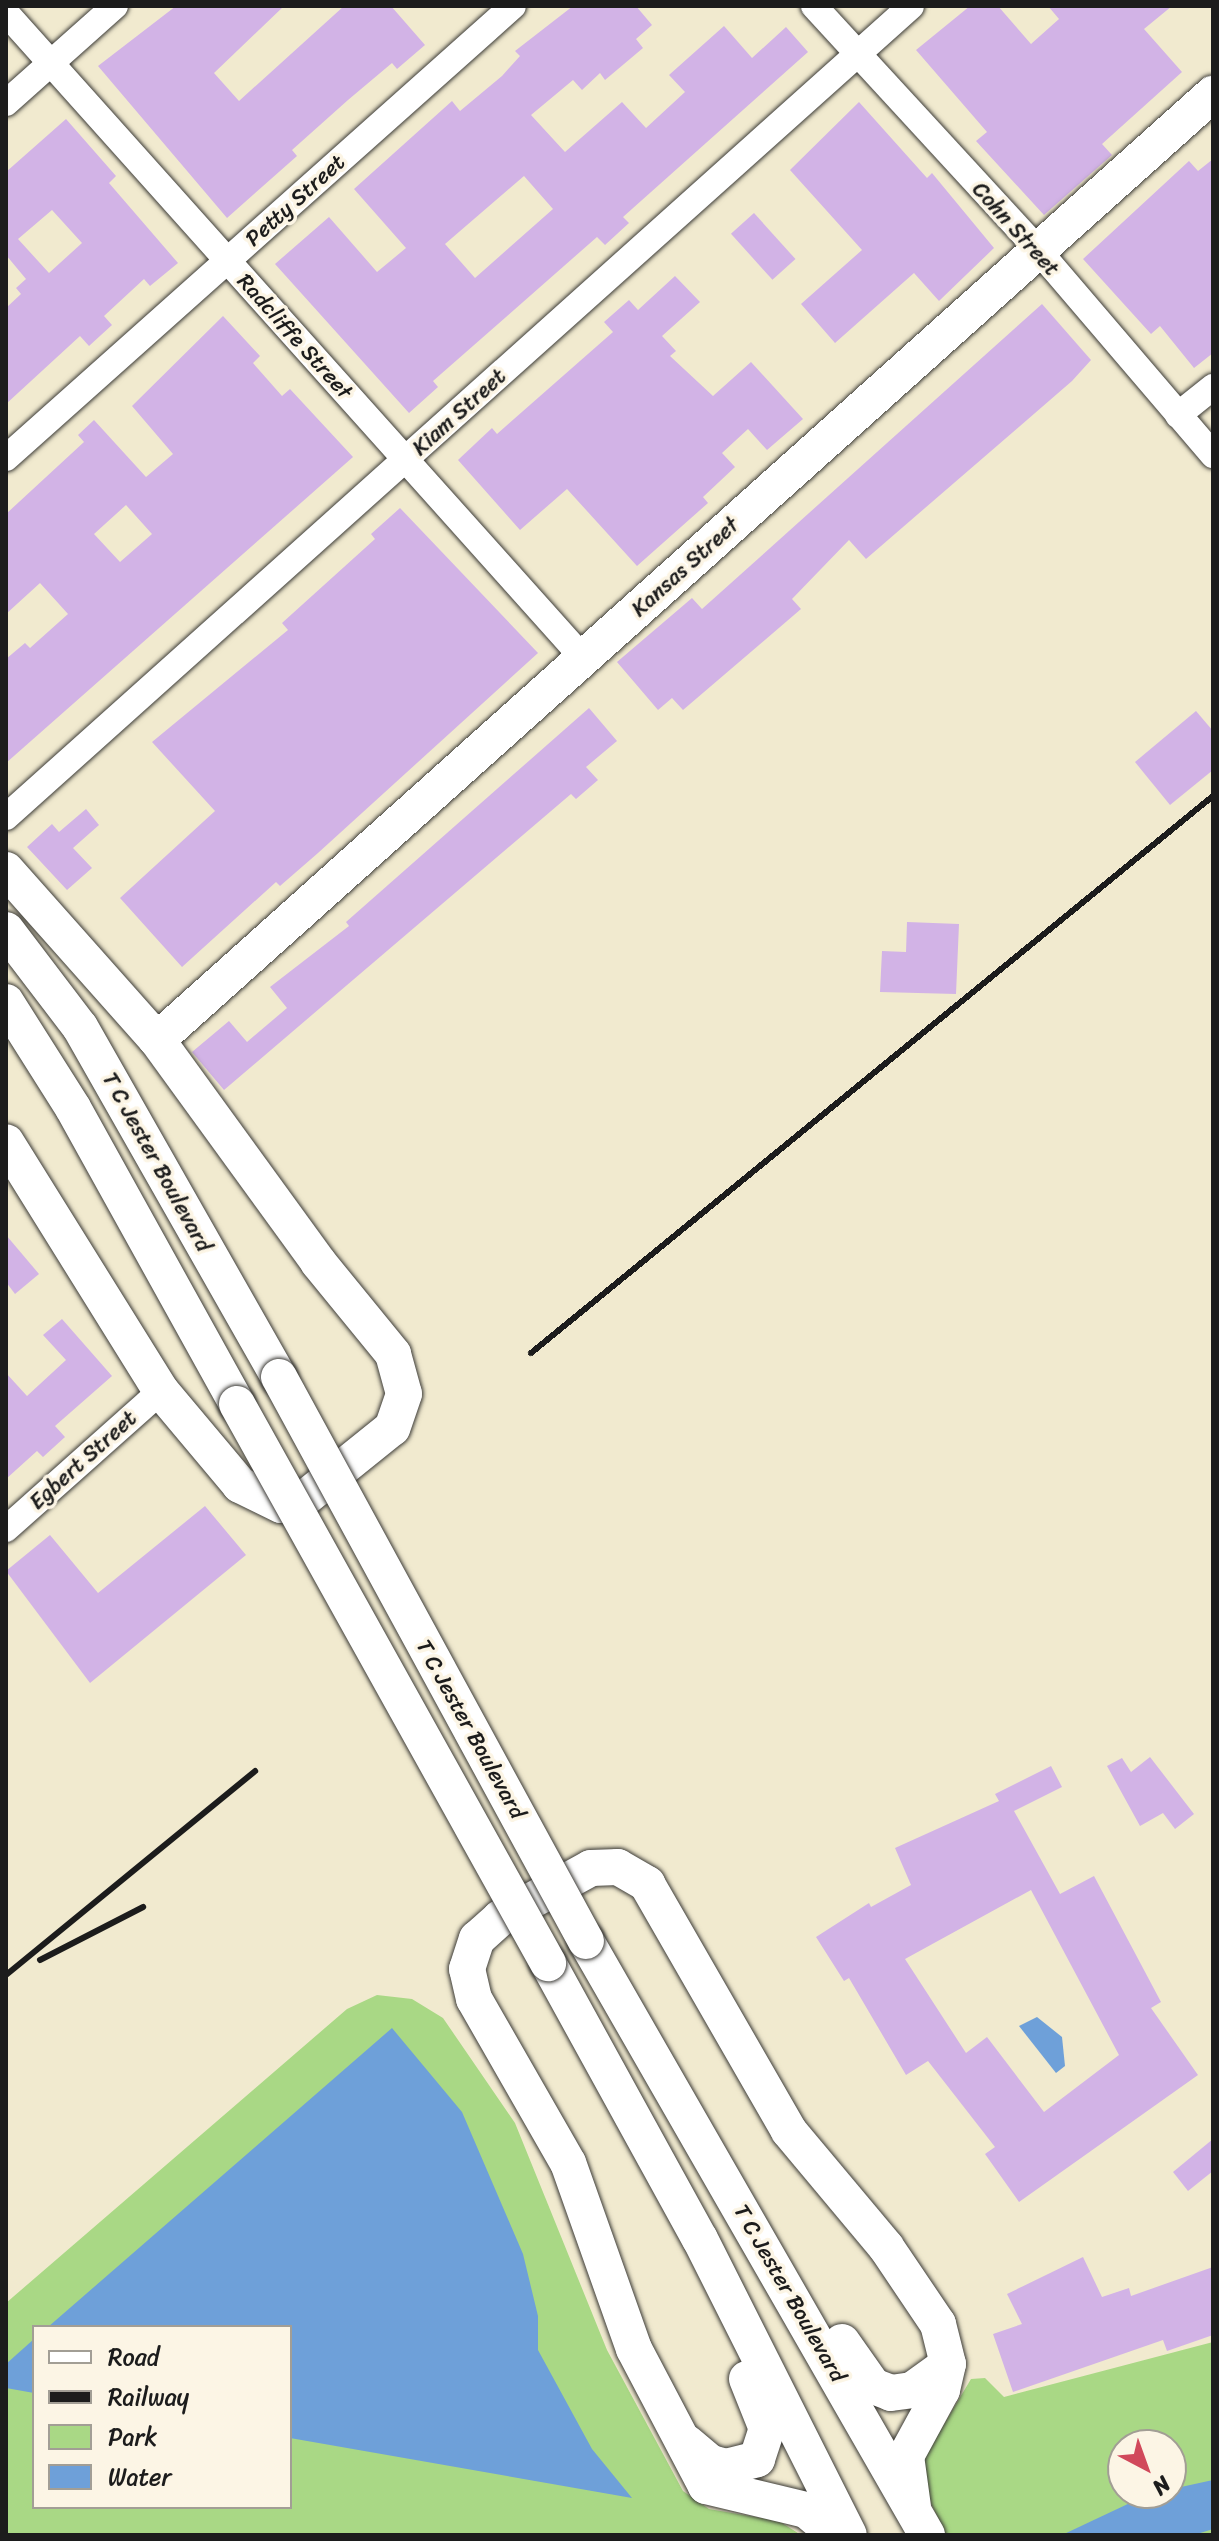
<!DOCTYPE html>
<html>
<head>
<meta charset="utf-8">
<style>
	body { margin:0 }
	#map { position:relative; width:1219px; height:2541px; overflow:hidden; background:#f1eacf; font-family:Sriracha,sans-serif }
	div>[style] { position:absolute }
	.green>* { inset:0; background:#a9d885 }
	.water>* { inset:0; background:#6ea0d9 }
	.building>* { inset:0; background:#d2b3e6; transform-origin:0 0 }
	.roads { filter:drop-shadow(0 0 2px #3c3b37) drop-shadow(0 0 2px #3c3b37) }
	.street>* { height:26px; margin:-13px; padding:0 13px; transform-origin:13px; border-radius:13px; background:#fff }
	.secondary>* { height:36px; margin:-18px; padding:0 18px; transform-origin:18px; border-radius:18px; background:#fff }
	.rail>* { height:6px; margin:-3px; padding:0 3px; transform-origin:3px; border-radius:3px; background:#1c1c1c }
	.bridges { filter:drop-shadow(0 0 2px #3c3b37) drop-shadow(0 0 2px #3c3b37) }
	.secondary-bridge>* { height:36px; margin:-18px; padding:0 18px; transform-origin:18px; border-radius:18px; background:#fff }
	span { translate:-50% -50%; white-space:nowrap; text-align:center; line-height:1.15; -webkit-text-stroke:7px #fcf5e5; paint-order:stroke }
	.street-label { font-size:22px; color:#1c1c1c }
	.frame { position:absolute; inset:0; border:8px solid #1c1c1c; pointer-events:none }
	.legend { position:absolute; left:32px; top:2325px; width:260px; height:184px; box-sizing:border-box; background:#fcf5e5; border:2px solid #a29e95; margin:0; padding:10px 14px; list-style:none; font-size:24px; color:#1c1c1c }
	.legend li { display:flex; align-items:center; gap:16px; height:40px }
	.legend b { width:40px; border:2px solid #a29e95 }
	.north { position:absolute; left:1107px; top:2429px; width:80px; height:80px; box-sizing:border-box; background:#fcf5e5; border:2px solid #a29e95; border-radius:50%; rotate:139deg; font-size:22px; font-weight:700; line-height:32px; text-align:center; color:#1c1c1c }
	.north::after { content:''; display:block; margin:auto; width:28px; height:36px; background:#d1495b; clip-path:polygon(50% 0,100% 100%,50% 72%,0 100%) }
</style>
</head>
<body>
<div id="map">
	<div class="green">
		<div style="clip-path:polygon(evenodd,377px 1995px,412px 1999px,443px 2018px,515px 2123px,607px 2350px,683px 2491px,709px 2509px,779px 2521px,801px 2535px,6px 2535px,6px 2303px,347px 2009px,377px 1995px,34px 2327px,290px 2327px,290px 2507px,34px 2507px,34px 2327px)"></div>
		<div style="clip-path:polygon(evenodd,1213px 2342px,1213px 2535px,946px 2535px,922px 2484px,919px 2466px,971px 2379px,985px 2378px,1004px 2397px,1213px 2342px,1123px 2445px,1171px 2445px,1171px 2493px,1123px 2493px,1123px 2445px)"></div>
	</div>
	<div class="water">
		<div style="clip-path:polygon(1037px 2017px,1062px 2037px,1065px 2066px,1056px 2073px,1019px 2026px)"></div>
		<div style="clip-path:polygon(392px 2028px,462px 2112px,523px 2254px,538px 2316px,538px 2350px,592px 2449px,632px 2498px,290px 2438px,290px 2327px,48px 2327px)"></div>
		<div style="clip-path:polygon(34px 2339px,34px 2393px,6px 2388px,6px 2364px)"></div>
		<div style="clip-path:polygon(1213px 2480px,1213px 2529px,1194px 2535px,1062px 2535px,1149px 2494px)"></div>
	</div>
	<div class="building">
		<div style="clip-path:polygon(176px 6px,284px 6px,214px 73px,239px 101px,344px 6px,391px 6px,425px 45px,397px 69px,392px 63px,348px 100px,292px 150px,297px 156px,227px 218px,98px 66px)"></div>
		<div style="clip-path:polygon(evenodd,573px 6px,636px 6px,652px 25px,636px 39px,643px 48px,605px 80px,600px 73px,582px 90px,573px 80px,531px 115px,565px 152px,622px 102px,646px 128px,685px 92px,669px 75px,724px 26px,752px 58px,786px 27px,808px 52px,623px 217px,629px 223px,605px 245px,597px 237px,433px 381px,438px 387px,409px 413px,275px 264px,329px 217px,377px 272px,406px 248px,354px 189px,452px 101px,460px 111px,502px 76px,520px 56px,515px 51px,573px 6px,524px 176px,553px 209px,475px 278px,445px 244px,524px 176px)"></div>
		<div style="clip-path:polygon(970px 6px,998px 6px,1031px 44px,1059px 19px,1048px 6px,1172px 6px,1144px 29px,1182px 72px,1102px 144px,1112px 155px,1044px 215px,976px 141px,987px 132px,916px 50px)"></div>
		<div style="clip-path:polygon(859px 102px,927px 178px,932px 173px,994px 248px,939px 301px,914px 273px,835px 343px,801px 304px,862px 250px,790px 170px)"></div>
		<div style="clip-path:polygon(evenodd,66px 119px,116px 176px,109px 183px,178px 263px,150px 286px,144px 279px,104px 316px,112px 325px,89px 346px,80px 336px,6px 404px,6px 308px,21px 294px,16px 288px,26px 279px,6px 255px,6px 172px,66px 119px,52px 210px,82px 243px,49px 273px,18px 239px,52px 210px)"></div>
		<div style="clip-path:polygon(1213px 159px,1213px 353px,1194px 368px,1160px 326px,1151px 334px,1083px 259px,1189px 161px,1198px 171px)"></div>
		<div style="left:754px;top:213px;width:62px;height:31px;rotate:48deg"></div>
		<div style="clip-path:polygon(675px 276px,700px 302px,662px 336px,676px 351px,670px 356px,713px 396px,751px 362px,803px 419px,767px 450px,748px 429px,722px 453px,735px 467px,703px 497px,708px 503px,637px 566px,567px 489px,520px 530px,458px 460px,492px 428px,497px 434px,613px 332px,604px 322px,629px 300px,638px 310px)"></div>
		<div style="clip-path:polygon(1042px 304px,1091px 360px,1072px 381px,866px 559px,849px 540px,792px 599px,801px 609px,683px 710px,672px 698px,658px 710px,617px 662px,692px 598px,702px 609px)"></div>
		<div style="clip-path:polygon(evenodd,223px 316px,260px 356px,253px 363px,282px 396px,290px 389px,353px 457px,6px 763px,6px 659px,25px 643px,30px 648px,68px 614px,40px 583px,6px 614px,6px 514px,84px 442px,78px 435px,94px 420px,146px 477px,173px 454px,132px 406px,223px 316px,126px 505px,152px 534px,120px 562px,94px 534px,126px 505px)"></div>
		<div style="clip-path:polygon(400px 508px,538px 653px,318px 853px,280px 886px,276px 882px,182px 967px,120px 898px,215px 811px,152px 742px,288px 630px,282px 623px,375px 539px,371px 534px)"></div>
		<div style="clip-path:polygon(589px 708px,617px 741px,586px 767px,598px 780px,576px 799px,571px 794px,224px 1090px,192px 1052px,229px 1021px,247px 1042px,287px 1008px,270px 987px,349px 926px,346px 922px)"></div>
		<div style="clip-path:polygon(1196px 711px,1213px 731px,1213px 770px,1170px 805px,1135px 762px)"></div>
		<div style="clip-path:polygon(86px 809px,99px 825px,73px 848px,92px 868px,67px 890px,27px 847px,52px 824px,59px 832px)"></div>
		<div style="clip-path:polygon(907px 922px,959px 924px,956px 994px,880px 992px,882px 951px,906px 952px)"></div>
		<div style="clip-path:polygon(6px 1235px,39px 1274px,15px 1294px,6px 1282px)"></div>
		<div style="clip-path:polygon(62px 1319px,112px 1376px,55px 1426px,65px 1437px,43px 1457px,37px 1451px,6px 1479px,6px 1373px,27px 1396px,66px 1360px,43px 1335px)"></div>
		<div style="clip-path:polygon(205px 1506px,246px 1555px,90px 1683px,6px 1571px,50px 1535px,98px 1593px)"></div>
		<div style="clip-path:polygon(1150px 1757px,1194px 1814px,1175px 1829px,1163px 1813px,1140px 1826px,1107px 1766px,1122px 1758px,1131px 1772px)"></div>
		<div style="clip-path:polygon(evenodd,1051px 1766px,1062px 1787px,1014px 1811px,1060px 1894px,1094px 1876px,1161px 2002px,1151px 2008px,1198px 2075px,1019px 2202px,985px 2154px,995px 2147px,928px 2061px,906px 2075px,849px 1978px,844px 1981px,816px 1937px,869px 1903px,871px 1907px,911px 1885px,895px 1848px,999px 1801px,995px 1794px,1051px 1766px,1031px 1890px,1119px 2055px,1044px 2112px,987px 2037px,966px 2053px,905px 1959px,1031px 1890px)"></div>
		<div style="clip-path:polygon(1213px 2139px,1213px 2171px,1188px 2191px,1173px 2172px)"></div>
		<div style="clip-path:polygon(1083px 2257px,1102px 2297px,1129px 2288px,1131px 2296px,1213px 2267px,1213px 2335px,1167px 2351px,1163px 2340px,1013px 2392px,993px 2334px,1022px 2324px,1007px 2294px)"></div>
	</div>
	<div class="roads">
		<div class="street">
			<div style="left:814px;top:6px;width:331px;rotate:47.4deg"></div>
			<div style="left:1038px;top:250px;width:270px;rotate:49.5deg"></div>
			<div style="left:6px;top:13px;width:867px;rotate:48.18deg"></div>
			<div style="left:6px;top:103px;width:146px;rotate:-41.7deg"></div>
			<div style="left:1178px;top:415px;width:45px;rotate:-38.7deg"></div>
			<div style="left:6px;top:458px;width:679px;rotate:-41.72deg"></div>
			<div style="left:6px;top:817px;width:1215px;rotate:-41.86deg"></div>
			<div style="left:6px;top:1529px;width:208px;rotate:-41.7deg"></div>
		</div>
		<div class="secondary">
			<div style="left:6px;top:870px;width:227px;rotate:48.4deg"></div>
			<div style="left:157px;top:1040px;width:274px;rotate:54deg"></div>
			<div style="left:318px;top:1262px;width:119px;rotate:50.8deg"></div>
			<div style="left:393px;top:1354px;width:41px;rotate:74.6deg"></div>
			<div style="left:404px;top:1394px;width:36px;rotate:109deg"></div>
			<div style="left:392px;top:1428px;width:118px;rotate:141.2deg"></div>
			<div style="left:300px;top:1502px;width:19px;rotate:171deg"></div>
			<div style="left:281px;top:1505px;width:46px;rotate:-154deg"></div>
			<div style="left:240px;top:1485px;width:123px;rotate:-130deg"></div>
			<div style="left:161px;top:1391px;width:293px;rotate:-121.9deg"></div>
			<div style="left:6px;top:930px;width:122px;rotate:52.7deg"></div>
			<div style="left:80px;top:1027px;width:403px;rotate:60.4deg"></div>
			<div style="left:6px;top:1002px;width:125px;rotate:57.7deg"></div>
			<div style="left:73px;top:1108px;width:338px;rotate:61deg"></div>
			<div style="left:157px;top:1040px;width:1418px;rotate:-41.86deg"></div>
			<div style="left:586px;top:1941px;width:685px;rotate:60.14deg"></div>
			<div style="left:548px;top:1963px;width:315px;rotate:61.2deg"></div>
			<div style="left:700px;top:2239px;width:331px;rotate:63.3deg"></div>
			<div style="left:842px;top:2342px;width:54px;rotate:54.8deg"></div>
			<div style="left:873px;top:2386px;width:19px;rotate:21deg"></div>
			<div style="left:891px;top:2393px;width:21px;rotate:-8deg"></div>
			<div style="left:912px;top:2390px;width:44px;rotate:-35.8deg"></div>
			<div style="left:687px;top:2443px;width:31px;rotate:40deg"></div>
			<div style="left:711px;top:2463px;width:16px;rotate:15deg"></div>
			<div style="left:726px;top:2467px;width:32px;rotate:-14deg"></div>
			<div style="left:757px;top:2459px;width:32px;rotate:-72deg"></div>
			<div style="left:767px;top:2429px;width:54px;rotate:-111.8deg"></div>
			<div style="left:836px;top:2535px;width:39px;rotate:-140deg"></div>
			<div style="left:806px;top:2510px;width:103px;rotate:-166.5deg"></div>
			<div style="left:706px;top:2486px;width:155px;rotate:-117.7deg"></div>
			<div style="left:634px;top:2349px;width:197px;rotate:-109.5deg"></div>
			<div style="left:568px;top:2163px;width:189px;rotate:-119.8deg"></div>
			<div style="left:474px;top:1999px;width:31px;rotate:-103deg"></div>
			<div style="left:467px;top:1969px;width:32px;rotate:-72deg"></div>
			<div style="left:477px;top:1939px;width:31px;rotate:-42deg"></div>
			<div style="left:500px;top:1918px;width:104px;rotate:-28.8deg"></div>
			<div style="left:591px;top:1868px;width:27px;rotate:-2deg"></div>
			<div style="left:618px;top:1867px;width:34px;rotate:30deg"></div>
			<div style="left:647px;top:1884px;width:285px;rotate:60.1deg"></div>
			<div style="left:789px;top:2131px;width:151px;rotate:50.1deg"></div>
			<div style="left:886px;top:2247px;width:93px;rotate:56deg"></div>
			<div style="left:938px;top:2324px;width:41px;rotate:76deg"></div>
			<div style="left:948px;top:2364px;width:27px;rotate:103deg"></div>
			<div style="left:942px;top:2390px;width:75px;rotate:118.6deg"></div>
			<div style="left:906px;top:2456px;width:51px;rotate:82.2deg"></div>
		</div>
	</div>
	<div class="rail">
		<div style="left:531px;top:1353px;width:881px;rotate:-39.24deg"></div>
		<div style="left:40px;top:1960px;width:116px;rotate:-27.2deg"></div>
		<div style="left:6px;top:1975px;width:322px;rotate:-39.3deg"></div>
	</div>
	<div class="bridges">
		<div class="secondary-bridge">
			<div style="left:279px;top:1377px;width:642px;rotate:61.44deg"></div>
			<div style="left:237px;top:1404px;width:640px;rotate:60.91deg"></div>
		</div>
	</div>
	<div class="street-label">
		<span style="left:295px;top:200px;rotate:-42deg">Petty Street</span>
		<span style="left:1016px;top:229px;rotate:48deg">Cohn Street</span>
		<span style="left:295px;top:336px;rotate:48deg">Radcliffe Street</span>
		<span style="left:459px;top:412px;rotate:-42deg">Kiam Street</span>
		<span style="left:685px;top:567px;rotate:-42deg">Kansas Street</span>
		<span style="left:157px;top:1162px;rotate:61deg">T C Jester Boulevard</span>
		<span style="left:83px;top:1460px;rotate:-42deg">Egbert Street</span>
		<span style="left:471px;top:1729px;rotate:61deg">T C Jester Boulevard</span>
		<span style="left:790px;top:2293px;rotate:60deg">T C Jester Boulevard</span>
	</div>
	<div class="frame"></div>
	<ul class="legend">
	<li><b style="height:10px;background:#fff"></b>Road</li>
	<li><b style="height:10px;background:#1c1c1c"></b>Railway</li>
	<li><b style="height:22px;background:#a9d885"></b>Park</li>
	<li><b style="height:22px;background:#6ea0d9"></b>Water</li>
	</ul>
	<div class="north">N</div>
</div>
</body>
</html>
